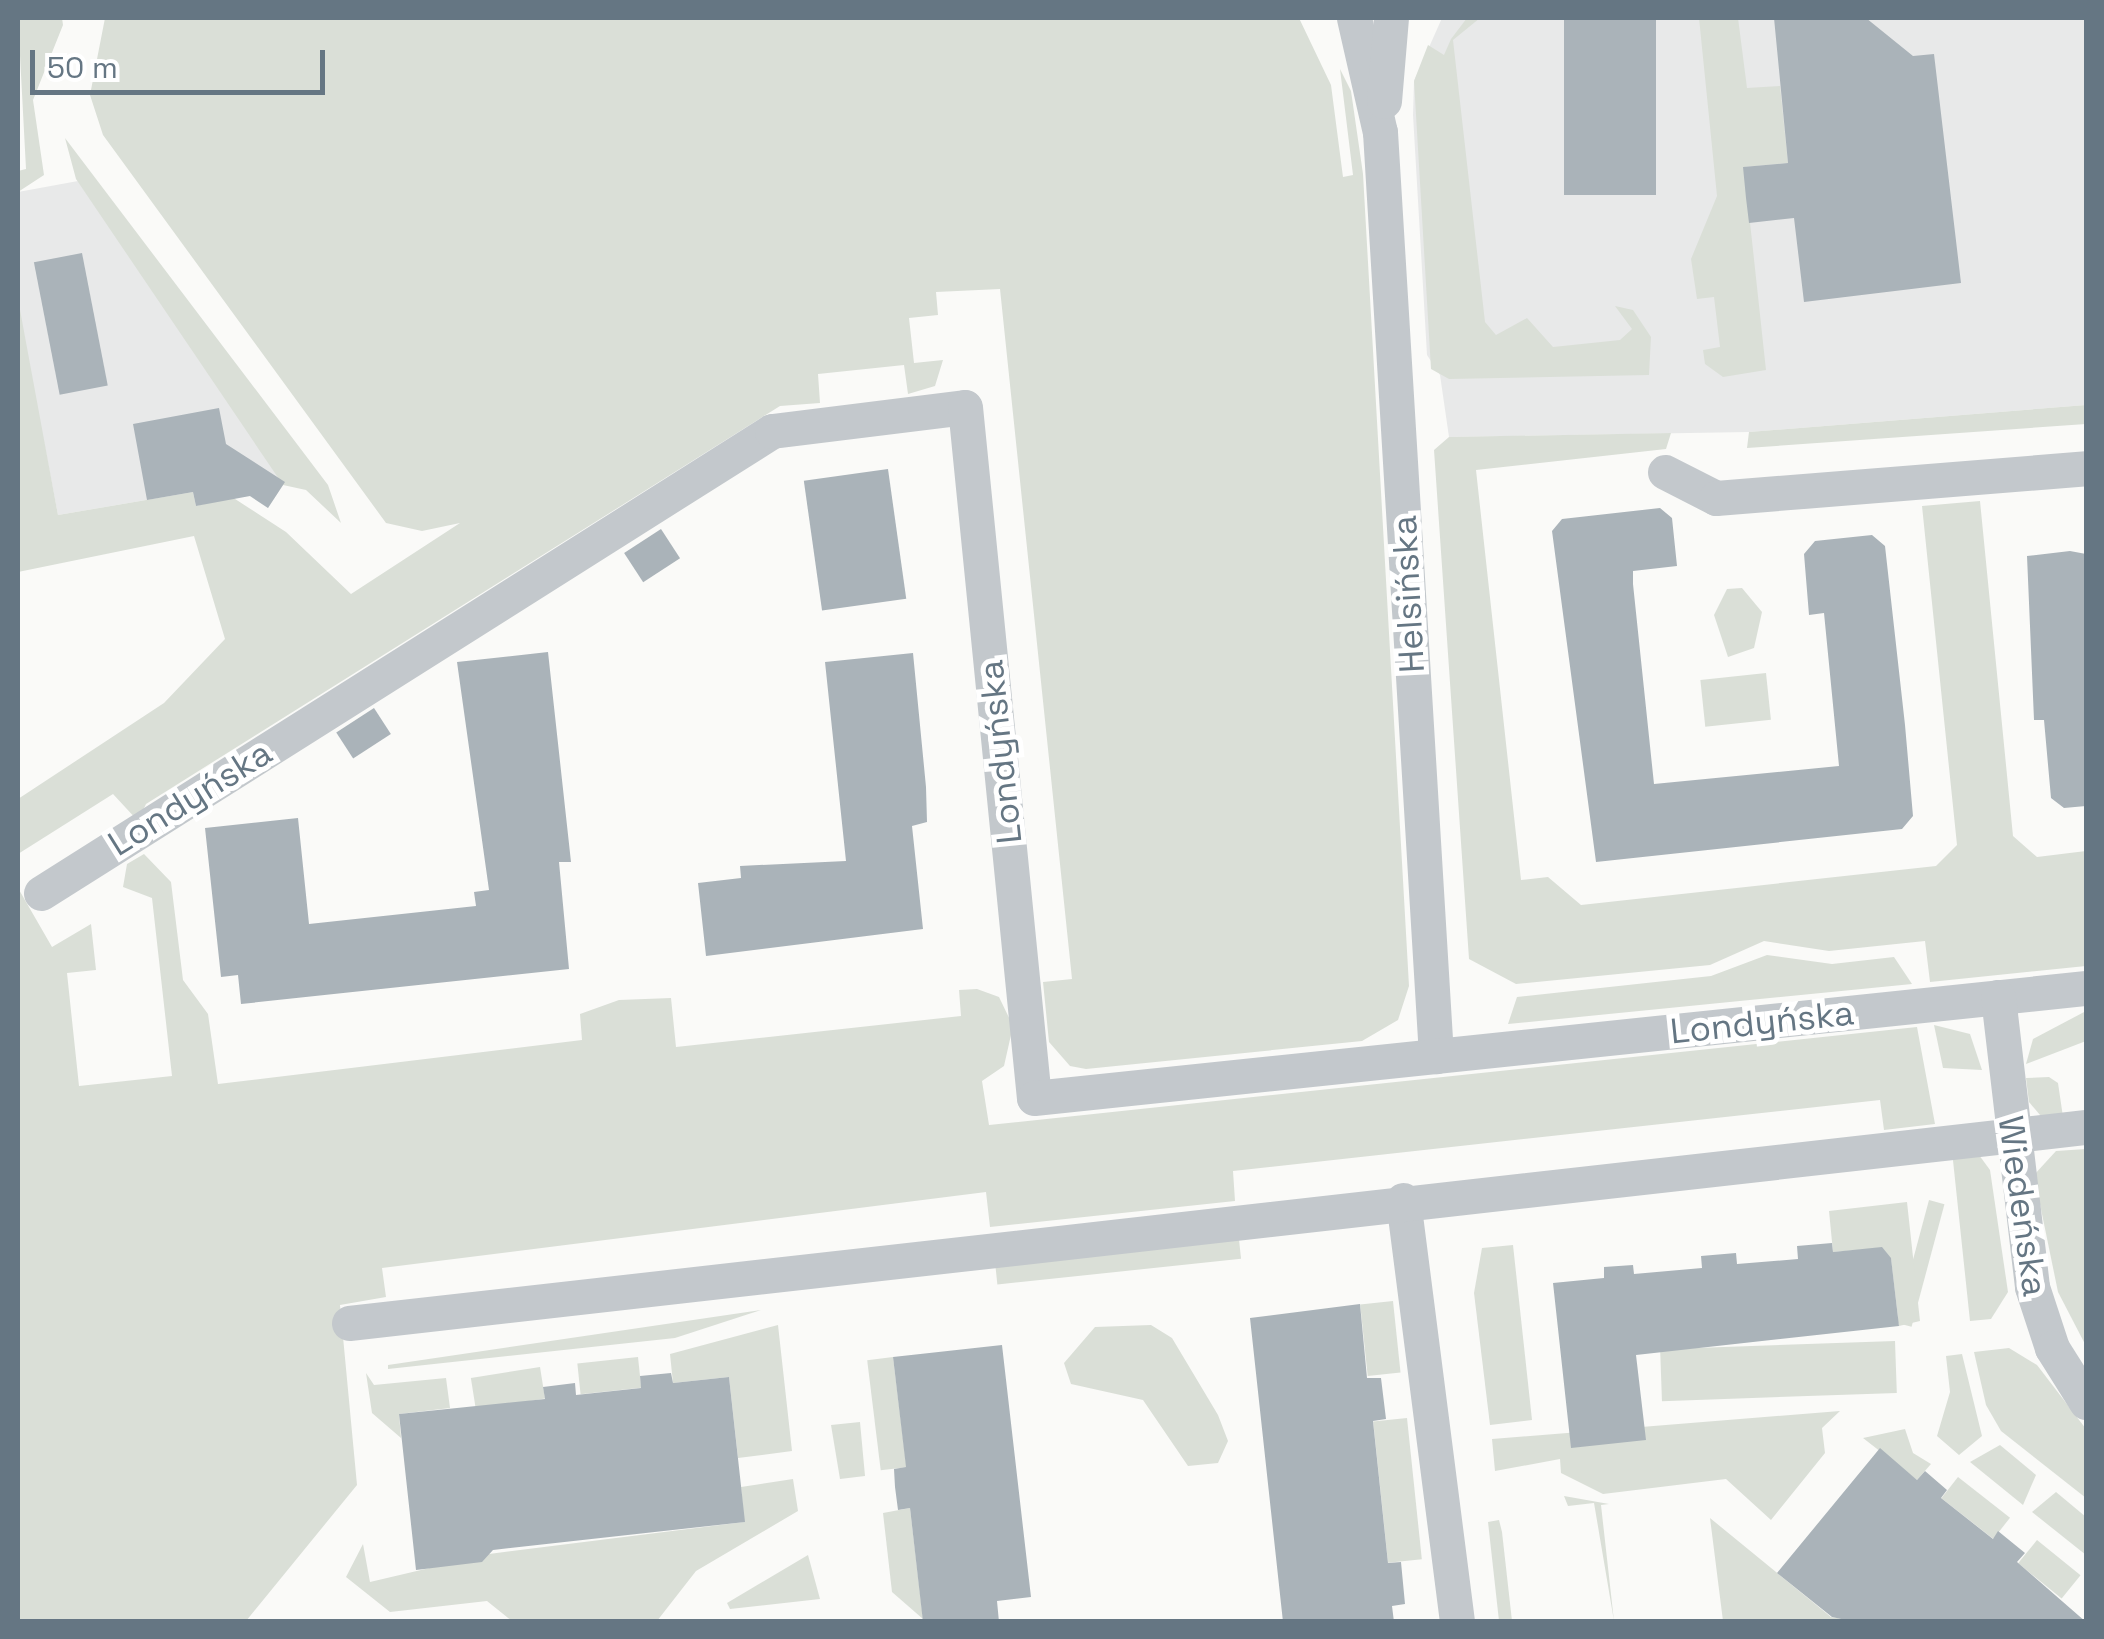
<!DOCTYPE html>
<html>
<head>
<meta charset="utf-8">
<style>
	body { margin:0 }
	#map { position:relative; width:2104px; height:1639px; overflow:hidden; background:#fafaf8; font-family:"Space Grotesk",sans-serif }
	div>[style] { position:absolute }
	.built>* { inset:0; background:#e8e9e9 }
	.green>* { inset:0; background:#dadfd7; transform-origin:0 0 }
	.building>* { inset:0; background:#aab3b9; transform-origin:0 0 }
	.minor>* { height:35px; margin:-17.5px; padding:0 17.5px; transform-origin:17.5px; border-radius:17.5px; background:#c3c8cc }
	span { translate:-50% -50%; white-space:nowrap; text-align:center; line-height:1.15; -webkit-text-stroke:10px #fff; paint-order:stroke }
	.street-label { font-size:35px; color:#657683 }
	.frame { position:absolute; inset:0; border:20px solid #657683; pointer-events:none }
	.scale { position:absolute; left:30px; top:50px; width:295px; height:45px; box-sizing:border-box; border:5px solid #657683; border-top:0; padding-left:12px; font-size:30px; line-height:35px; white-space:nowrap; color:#657683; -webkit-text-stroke:8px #fff; paint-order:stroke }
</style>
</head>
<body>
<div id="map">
	<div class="built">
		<div style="clip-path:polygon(1442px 18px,2086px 18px,2086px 405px,1749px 432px,1449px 437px,1440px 375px,1427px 355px,1413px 115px,1414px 81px)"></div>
		<div style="clip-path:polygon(78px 181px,285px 482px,268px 508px,247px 494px,196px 506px,193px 492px,58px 515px,42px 432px,18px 434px,18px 192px)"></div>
	</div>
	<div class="green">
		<div style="clip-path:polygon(18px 18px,62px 18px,63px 25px,33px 100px,44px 175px,18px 192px,18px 171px,26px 169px)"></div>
		<div style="clip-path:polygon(105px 18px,1299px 18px,1331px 85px,1343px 177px,1353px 175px,1340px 69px,1351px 91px,1363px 174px,1409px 986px,1398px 1020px,1362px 1041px,1086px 1069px,1070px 1066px,1049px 1042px,1043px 982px,1072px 979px,1000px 289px,936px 292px,938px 315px,909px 318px,914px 363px,943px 360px,935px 386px,908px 394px,904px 365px,818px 374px,820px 403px,780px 406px,146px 804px,138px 821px,113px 794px,18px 854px,18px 799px,164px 703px,225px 639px,194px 536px,18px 572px,18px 299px,58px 515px,193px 492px,196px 506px,232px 497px,286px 532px,351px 594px,460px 523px,422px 531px,386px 523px,103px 135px,90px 95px)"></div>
		<div style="clip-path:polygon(1467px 18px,1480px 18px,1453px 40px,1485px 322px,1496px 335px,1527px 318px,1553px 347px,1620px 340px,1632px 329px,1615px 306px,1633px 310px,1651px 337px,1649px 375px,1449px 379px,1431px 369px,1414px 81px,1428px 45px,1444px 55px,1451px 39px)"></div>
		<div style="clip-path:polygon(1699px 18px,1738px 18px,1747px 88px,1780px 86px,1788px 163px,1744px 167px,1766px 370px,1723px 377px,1705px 364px,1703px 350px,1720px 347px,1714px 297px,1697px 299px,1691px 259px,1717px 196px)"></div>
		<div style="clip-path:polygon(65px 138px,328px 485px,341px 523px,306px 490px,283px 485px,76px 179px)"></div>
		<div style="clip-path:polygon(2086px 405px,2086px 424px,1747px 448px,1749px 432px)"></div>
		<div style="clip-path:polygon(1671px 433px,1666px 449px,1476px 470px,1521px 880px,1548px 877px,1581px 905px,1936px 866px,1957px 845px,1922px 506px,1980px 501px,2013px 836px,2037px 857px,2086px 851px,2086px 966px,1930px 982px,1925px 941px,1829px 951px,1764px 941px,1710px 965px,1516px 984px,1469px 959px,1434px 450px,1449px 437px)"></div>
		<div style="clip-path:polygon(1742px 588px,1762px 612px,1754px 648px,1728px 657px,1714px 615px,1727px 589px)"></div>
		<div style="left:1766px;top:673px;width:47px;height:66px;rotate:84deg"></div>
		<div style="clip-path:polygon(144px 854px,171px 882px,183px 980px,208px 1014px,218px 1084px,582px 1040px,580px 1014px,619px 1000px,671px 998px,676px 1047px,961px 1016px,959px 990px,977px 989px,999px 997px,1013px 1026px,1004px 1066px,982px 1081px,989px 1125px,1917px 1027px,1935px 1124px,1884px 1130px,1880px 1100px,1233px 1171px,1235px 1201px,990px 1227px,986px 1192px,382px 1268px,386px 1297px,340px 1305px,357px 1485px,246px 1621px,18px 1621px,18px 888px,52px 947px,91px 924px,96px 970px,67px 973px,79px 1086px,172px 1076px,152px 898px,123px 887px,127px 864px)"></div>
		<div style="clip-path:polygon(1767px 955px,1832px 964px,1894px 957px,1912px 984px,1508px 1024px,1517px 997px,1711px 976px)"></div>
		<div style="clip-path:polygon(2086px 1011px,2086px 1041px,2026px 1064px,2033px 1039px)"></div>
		<div style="clip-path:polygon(1934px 1025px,1970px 1034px,1982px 1070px,1943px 1068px)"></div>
		<div style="clip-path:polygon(2049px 1077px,2058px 1083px,2063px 1117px,2040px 1115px,2029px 1102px,2026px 1078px)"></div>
		<div style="clip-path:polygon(2086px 1149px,2086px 1346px,2058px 1292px,2034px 1175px,2056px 1151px)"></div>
		<div style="clip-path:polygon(1952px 1151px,1979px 1155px,1990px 1170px,2008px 1292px,1991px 1319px,1970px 1321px)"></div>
		<div style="left:1929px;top:1200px;width:16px;height:127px;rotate:15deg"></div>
		<div style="clip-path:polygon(1907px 1202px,1920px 1321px,1899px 1326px,1891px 1259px,1882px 1248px,1833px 1252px,1829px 1211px)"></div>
		<div style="left:1238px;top:1230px;width:29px;height:245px;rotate:84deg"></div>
		<div style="clip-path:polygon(1513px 1245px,1532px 1420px,1490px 1425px,1474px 1293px,1482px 1248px)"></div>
		<div style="left:1393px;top:1301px;width:72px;height:33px;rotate:84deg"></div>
		<div style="clip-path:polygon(761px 1310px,675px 1338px,388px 1369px,388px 1365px)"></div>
		<div style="clip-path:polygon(778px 1325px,792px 1451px,738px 1458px,729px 1377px,673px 1383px,670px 1354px)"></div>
		<div style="clip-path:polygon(1151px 1325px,1172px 1338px,1218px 1415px,1228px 1441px,1218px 1463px,1188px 1466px,1143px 1400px,1071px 1384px,1064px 1363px,1095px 1327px)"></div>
		<div style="left:1895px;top:1341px;width:52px;height:235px;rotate:88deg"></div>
		<div style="clip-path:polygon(2009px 1348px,2037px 1365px,2086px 1429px,2086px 1498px,2001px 1431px,1986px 1405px,1974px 1352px)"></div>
		<div style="clip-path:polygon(1962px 1354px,1982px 1436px,1959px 1455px,1937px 1436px,1950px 1392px,1946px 1356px)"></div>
		<div style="left:638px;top:1357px;width:31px;height:61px;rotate:84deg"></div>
		<div style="left:893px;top:1357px;width:111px;height:26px;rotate:83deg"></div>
		<div style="left:540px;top:1367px;width:32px;height:70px;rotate:81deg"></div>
		<div style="clip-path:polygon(366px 1373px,374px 1385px,446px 1378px,450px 1408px,399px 1414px,401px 1438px,372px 1413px)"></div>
		<div style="clip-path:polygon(1840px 1411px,1822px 1428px,1825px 1453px,1771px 1520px,1726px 1479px,1603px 1494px,1561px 1473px,1560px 1459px,1495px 1471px,1492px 1439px)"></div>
		<div style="left:1407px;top:1418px;width:142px;height:34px;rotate:84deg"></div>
		<div style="clip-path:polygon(860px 1422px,865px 1476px,840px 1479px,831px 1425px)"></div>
		<div style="clip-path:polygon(1905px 1429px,1913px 1453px,1931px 1464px,1917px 1480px,1863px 1438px)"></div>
		<div style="clip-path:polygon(2000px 1445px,2036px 1475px,2023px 1505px,1970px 1462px)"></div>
		<div style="left:1958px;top:1477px;width:66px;height:27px;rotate:38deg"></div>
		<div style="clip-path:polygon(793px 1479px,798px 1511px,696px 1571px,657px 1621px,512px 1621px,487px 1601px,390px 1612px,346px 1577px,363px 1544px,370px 1582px,489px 1554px,744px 1522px,741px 1487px)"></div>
		<div style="clip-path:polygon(2056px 1492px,2086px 1517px,2086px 1555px,2032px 1512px)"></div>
		<div style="clip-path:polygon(1564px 1496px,1609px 1504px,1601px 1505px,1614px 1621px,1594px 1503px,1568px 1506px)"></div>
		<div style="clip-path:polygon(910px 1508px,923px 1619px,892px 1592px,883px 1513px)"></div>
		<div style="clip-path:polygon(1710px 1518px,1831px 1617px,1855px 1621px,1723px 1621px)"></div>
		<div style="clip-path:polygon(1499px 1520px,1502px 1532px,1512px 1621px,1499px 1621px,1488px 1522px)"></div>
		<div style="left:2037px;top:1540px;width:56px;height:30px;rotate:39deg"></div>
		<div style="clip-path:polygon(808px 1555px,820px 1599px,730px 1609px,727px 1603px)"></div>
	</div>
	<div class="building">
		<div style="left:1564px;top:18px;width:92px;height:177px"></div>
		<div style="clip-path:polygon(1774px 18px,1866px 18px,1913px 56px,1934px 54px,1961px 283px,1804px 302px,1794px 218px,1749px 223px,1746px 198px,1743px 167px,1788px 163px)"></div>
		<div style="left:82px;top:253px;width:135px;height:49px;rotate:79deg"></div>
		<div style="clip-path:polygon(219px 408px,226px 444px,285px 482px,268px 508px,250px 496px,196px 506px,193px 492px,147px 500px,133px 424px)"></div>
		<div style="left:888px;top:469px;width:131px;height:85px;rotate:82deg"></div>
		<div style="clip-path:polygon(1660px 508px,1672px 518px,1677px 566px,1633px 571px,1633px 584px,1654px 784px,1839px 766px,1824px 613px,1809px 615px,1804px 554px,1815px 541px,1872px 535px,1885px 546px,1905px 725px,1913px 816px,1902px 829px,1596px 862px,1552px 531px,1562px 519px)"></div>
		<div style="left:661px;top:529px;width:35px;height:44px;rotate:57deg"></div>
		<div style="clip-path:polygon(2070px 551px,2086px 554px,2086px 806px,2064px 808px,2051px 798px,2044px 720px,2034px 720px,2027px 556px)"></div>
		<div style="clip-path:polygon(548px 652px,571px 862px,559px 862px,569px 969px,241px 1004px,238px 975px,221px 977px,205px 828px,298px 818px,309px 924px,476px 906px,474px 892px,489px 890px,457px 662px)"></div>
		<div style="clip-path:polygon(913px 653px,926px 787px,927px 822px,912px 826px,923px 929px,706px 956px,698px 883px,741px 878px,740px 866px,846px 861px,825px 662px)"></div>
		<div style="left:374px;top:708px;width:31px;height:45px;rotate:57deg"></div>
		<div style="clip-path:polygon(1832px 1243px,1833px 1252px,1882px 1247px,1891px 1258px,1899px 1326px,1636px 1355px,1646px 1440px,1571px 1448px,1553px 1283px,1604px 1278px,1604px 1267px,1633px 1265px,1634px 1274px,1702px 1268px,1701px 1256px,1736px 1253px,1737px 1264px,1798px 1259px,1797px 1246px)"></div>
		<div style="clip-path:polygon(1360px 1304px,1367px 1378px,1381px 1378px,1386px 1419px,1373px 1421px,1388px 1563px,1401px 1562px,1405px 1604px,1392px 1606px,1394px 1622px,1283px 1622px,1250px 1318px)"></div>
		<div style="clip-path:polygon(1002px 1345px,1031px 1597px,997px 1601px,999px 1622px,923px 1622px,910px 1508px,898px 1510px,895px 1487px,894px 1469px,906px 1467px,893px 1357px)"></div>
		<div style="clip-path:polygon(671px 1373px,673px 1383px,729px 1377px,745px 1522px,493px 1550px,482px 1562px,416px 1570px,399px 1414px,545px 1399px,543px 1387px,575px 1383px,576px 1395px,641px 1388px,640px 1376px)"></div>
		<div style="clip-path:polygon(1880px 1448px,1917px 1480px,1925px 1471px,1947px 1490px,1941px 1498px,1993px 1539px,1998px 1531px,2025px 1553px,2017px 1562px,2086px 1622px,1855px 1622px,1832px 1617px,1777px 1573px)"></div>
	</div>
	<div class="minor">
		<div style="left:1354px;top:18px;width:117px;rotate:77.2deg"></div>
		<div style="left:1380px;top:132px;width:926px;rotate:86.53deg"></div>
		<div style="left:1384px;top:101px;width:83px;rotate:-85.2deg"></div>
		<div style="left:1665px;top:472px;width:57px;rotate:27deg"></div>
		<div style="left:1716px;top:498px;width:371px;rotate:-4.6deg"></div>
		<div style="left:41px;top:893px;width:865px;rotate:-32.29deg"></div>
		<div style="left:772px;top:431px;width:194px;rotate:-7.1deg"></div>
		<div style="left:965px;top:407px;width:694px;rotate:84.3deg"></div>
		<div style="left:1034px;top:1098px;width:1058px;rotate:-5.97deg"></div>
		<div style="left:1998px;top:997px;width:292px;rotate:83.3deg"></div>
		<div style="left:2032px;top:1287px;width:64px;rotate:71.8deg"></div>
		<div style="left:2052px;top:1348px;width:64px;rotate:57.8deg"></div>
		<div style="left:1403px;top:1200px;width:425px;rotate:82.7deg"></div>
		<div style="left:349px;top:1323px;width:1748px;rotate:-6.44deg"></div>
	</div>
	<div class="street-label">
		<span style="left:1408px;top:594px;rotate:-93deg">Helsińska</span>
		<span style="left:1000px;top:752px;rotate:-96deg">Londyńska</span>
		<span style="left:190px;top:798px;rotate:-32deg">Londyńska</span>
		<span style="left:1762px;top:1022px;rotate:-6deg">Londyńska</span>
		<span style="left:2023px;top:1206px;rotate:82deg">Wiedeńska</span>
	</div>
	<div class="frame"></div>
	<div class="scale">50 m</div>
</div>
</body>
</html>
